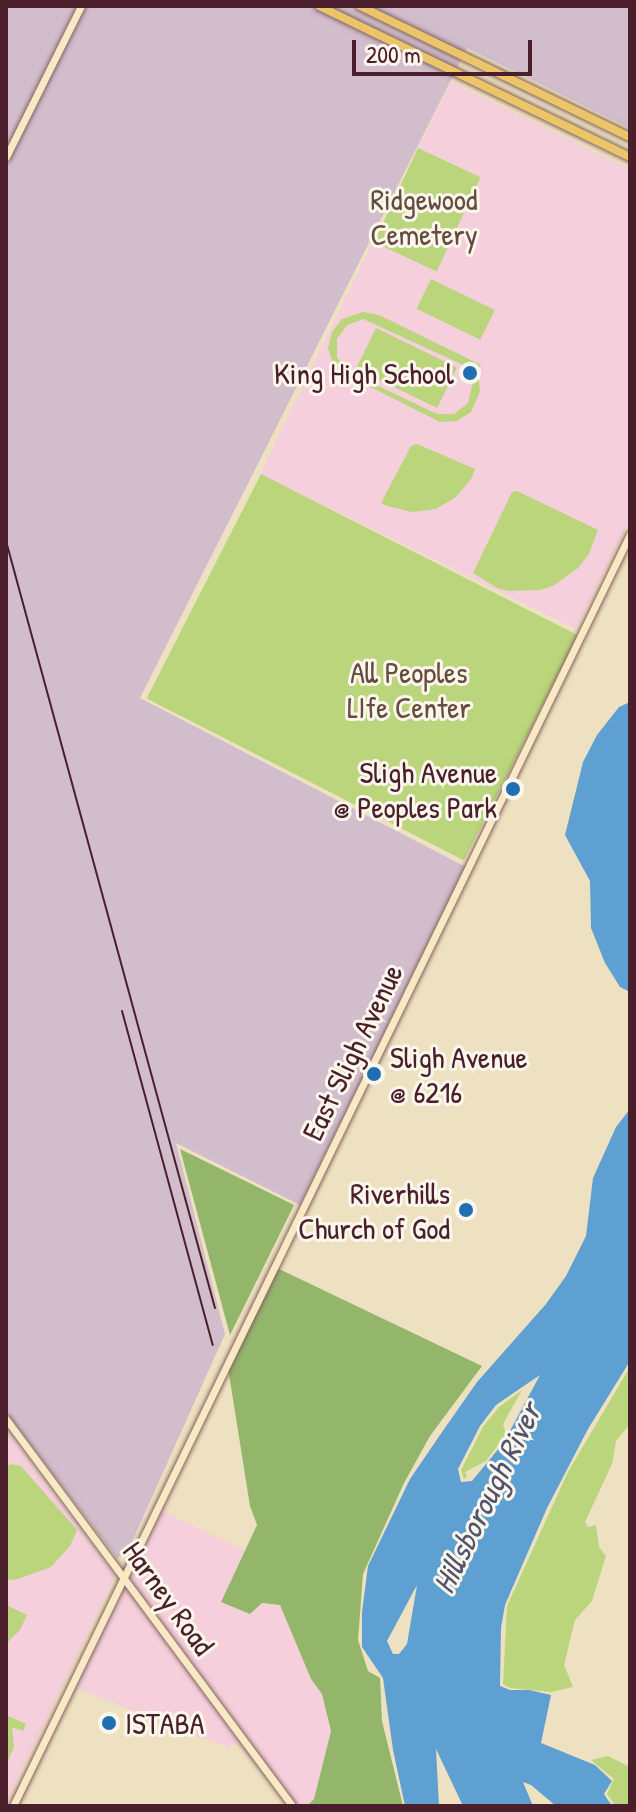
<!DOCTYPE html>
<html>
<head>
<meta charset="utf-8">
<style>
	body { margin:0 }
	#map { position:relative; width:636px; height:1812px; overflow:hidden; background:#eee1c1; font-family:"Patrick Hand",sans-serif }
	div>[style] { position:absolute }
	.built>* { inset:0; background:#f5cfdb }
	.industrial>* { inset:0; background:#d1bdcc }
	.green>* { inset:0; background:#bad57b; transform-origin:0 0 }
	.forest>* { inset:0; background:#93b66b }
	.water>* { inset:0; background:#5ea0d1 }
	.roads { filter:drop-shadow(0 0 2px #836360) drop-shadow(0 0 2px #836360) }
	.secondary>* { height:7px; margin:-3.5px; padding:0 3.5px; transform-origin:3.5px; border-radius:3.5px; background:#f8e8c3 }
	.primary>* { height:8px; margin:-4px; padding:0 4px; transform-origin:4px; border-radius:4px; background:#edc569 }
	.rail>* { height:2px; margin:-1px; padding:0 1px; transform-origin:1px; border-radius:1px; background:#4a1f2b }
	.dots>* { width:22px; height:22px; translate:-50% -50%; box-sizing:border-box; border:4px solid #fbf7ec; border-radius:50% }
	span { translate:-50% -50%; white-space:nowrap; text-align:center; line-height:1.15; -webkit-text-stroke:6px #fbf7ec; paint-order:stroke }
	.park-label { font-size:30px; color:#664c3f }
	.poi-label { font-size:30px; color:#4a1f2b }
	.right { translate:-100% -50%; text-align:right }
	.left { translate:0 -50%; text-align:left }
	.street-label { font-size:30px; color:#4a1f2b }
	.water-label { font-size:32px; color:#52536d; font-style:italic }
	.frame { position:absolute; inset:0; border:8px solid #4a1f2b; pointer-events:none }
	.scale { position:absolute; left:352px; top:40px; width:180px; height:36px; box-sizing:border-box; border:4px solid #4a1f2b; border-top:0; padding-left:10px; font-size:24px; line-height:28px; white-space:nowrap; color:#4a1f2b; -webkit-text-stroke:6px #fbf7ec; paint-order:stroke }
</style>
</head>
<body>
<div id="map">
	<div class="built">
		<div style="clip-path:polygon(451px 82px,630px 169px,630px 519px,576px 629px,260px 474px,373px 242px,436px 270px,480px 177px,418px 148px)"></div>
		<div style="clip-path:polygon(6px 1430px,115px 1576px,6px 1804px)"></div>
		<div style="clip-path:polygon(161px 1510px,245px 1551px,221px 1602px,280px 1605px,311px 1679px,322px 1694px,331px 1731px,314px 1799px,307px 1806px,296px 1806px,127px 1577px)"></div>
		<div style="clip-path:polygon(124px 1584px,276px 1790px,237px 1743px,228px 1748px,78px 1689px,69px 1698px)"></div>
	</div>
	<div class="industrial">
		<div style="clip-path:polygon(6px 6px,630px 6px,630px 128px,467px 48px,140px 698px,466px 867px,300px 1205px,176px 1143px,225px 1334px,127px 1553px,117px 1558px,6px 1412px)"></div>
	</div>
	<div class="green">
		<div style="left:418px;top:148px;width:69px;height:104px;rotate:25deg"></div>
		<div style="left:431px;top:279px;width:71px;height:33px;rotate:26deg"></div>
		<div style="clip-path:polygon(evenodd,363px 312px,379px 315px,481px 365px,478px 372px,480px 392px,471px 412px,457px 421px,440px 422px,335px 369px,328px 348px,332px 332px,342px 319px,363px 312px,363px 319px,461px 364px,473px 382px,468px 403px,454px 414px,437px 414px,347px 371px,337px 357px,337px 339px,347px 325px,363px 319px)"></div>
		<div style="left:376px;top:328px;width:90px;height:45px;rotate:26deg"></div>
		<div style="clip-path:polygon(417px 444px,475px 469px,471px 479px,456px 497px,436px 509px,412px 512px,387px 506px,381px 503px,411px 446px)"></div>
		<div style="left:261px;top:474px;width:356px;height:252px;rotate:27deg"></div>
		<div style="clip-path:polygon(517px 491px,598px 530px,589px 554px,578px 568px,553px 586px,540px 590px,509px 591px,497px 588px,473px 573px,512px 492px)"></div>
		<div style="clip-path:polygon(630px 1367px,630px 1424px,616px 1441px,612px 1464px,585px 1522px,588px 1527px,596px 1525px,599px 1547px,606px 1556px,592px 1601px,575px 1620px,564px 1665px,573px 1687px,551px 1692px,510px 1688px,503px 1684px,507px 1606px,568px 1472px)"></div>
		<div style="clip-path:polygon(522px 1390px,503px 1424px,506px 1434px,501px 1441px,486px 1461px,465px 1472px,467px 1477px,464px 1479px,461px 1470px,483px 1427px,499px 1407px)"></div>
		<div style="clip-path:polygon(10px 1464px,21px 1466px,77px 1530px,70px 1546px,51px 1567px,15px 1580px,6px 1579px,6px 1467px)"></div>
		<div style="clip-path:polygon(6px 1605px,27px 1615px,20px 1630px,6px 1644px)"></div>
		<div style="clip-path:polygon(6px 1715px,26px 1724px,23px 1731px,12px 1727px,14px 1747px,6px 1765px)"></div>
		<div style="clip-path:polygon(608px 1756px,630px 1767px,630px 1806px,616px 1806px,607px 1794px,614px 1779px,591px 1760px)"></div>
	</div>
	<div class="forest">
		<div style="clip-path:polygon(180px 1149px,294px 1205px,230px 1335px)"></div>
		<div style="clip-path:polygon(277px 1268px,482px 1366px,430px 1436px,404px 1483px,363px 1574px,358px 1640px,368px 1671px,380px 1678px,382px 1721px,403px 1806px,307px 1806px,314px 1799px,331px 1731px,322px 1694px,311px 1679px,280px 1605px,262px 1603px,250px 1614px,221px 1602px,257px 1525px,250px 1506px,228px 1368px)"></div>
	</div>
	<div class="water">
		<div style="clip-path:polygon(630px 702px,630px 992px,620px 987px,605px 963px,591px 928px,590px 881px,565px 835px,583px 762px,597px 735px,619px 707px)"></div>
		<div style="clip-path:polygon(evenodd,630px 1109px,630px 1361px,588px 1429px,547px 1508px,505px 1605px,501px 1628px,500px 1686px,510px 1690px,529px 1690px,551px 1695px,541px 1743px,595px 1765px,612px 1781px,604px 1794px,612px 1806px,556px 1806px,531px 1785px,523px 1782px,533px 1806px,463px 1806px,436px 1749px,439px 1806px,405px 1806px,393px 1750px,383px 1678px,362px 1647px,362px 1612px,368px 1566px,410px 1479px,440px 1435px,477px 1382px,546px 1304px,566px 1276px,586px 1236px,593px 1178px,616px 1127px,630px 1109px,540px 1375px,504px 1442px,472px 1481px,461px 1482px,458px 1469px,480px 1426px,496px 1405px,540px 1375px,630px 1109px,417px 1585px,407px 1644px,399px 1654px,393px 1654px,387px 1641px,417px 1585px)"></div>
	</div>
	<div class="roads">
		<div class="secondary">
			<div style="left:6px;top:157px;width:169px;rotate:-63.6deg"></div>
			<div style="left:6px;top:1419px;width:481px;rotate:53.5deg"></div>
			<div style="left:13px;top:1806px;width:1414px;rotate:-64.12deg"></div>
		</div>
		<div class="primary">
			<div style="left:319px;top:6px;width:346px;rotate:25.9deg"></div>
			<div style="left:360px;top:6px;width:300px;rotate:25.9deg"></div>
		</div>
	</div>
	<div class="rail">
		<div style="left:6px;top:541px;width:795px;rotate:74.76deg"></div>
		<div style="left:122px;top:1011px;width:346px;rotate:74.8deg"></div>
	</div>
	<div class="dots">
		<div style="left:470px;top:373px;background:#1f6fb2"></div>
		<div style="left:513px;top:789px;background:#1f6fb2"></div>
		<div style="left:374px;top:1074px;background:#1f6fb2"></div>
		<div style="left:466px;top:1210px;background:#1f6fb2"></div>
		<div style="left:109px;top:1723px;background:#1f6fb2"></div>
	</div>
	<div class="park-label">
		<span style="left:424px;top:216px">Ridgewood<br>Cemetery</span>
		<span style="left:409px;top:689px">All Peoples<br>LIfe Center</span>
	</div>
	<div class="poi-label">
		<span class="right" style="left:454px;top:373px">King High School</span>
		<span class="right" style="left:497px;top:789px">Sligh Avenue<br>@ Peoples Park</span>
		<span class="left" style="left:390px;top:1074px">Sligh Avenue<br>@ 6216</span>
		<span class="right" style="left:450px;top:1210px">Riverhills<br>Church of God</span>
		<span class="left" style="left:125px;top:1723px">ISTABA</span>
	</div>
	<div class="street-label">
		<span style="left:352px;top:1052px;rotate:-64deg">East Sligh Avenue</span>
		<span style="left:169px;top:1598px;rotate:54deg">Harney Road</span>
	</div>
	<div class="water-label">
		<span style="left:487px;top:1498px;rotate:-64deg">Hillsborough River</span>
	</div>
	<div class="frame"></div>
	<div class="scale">200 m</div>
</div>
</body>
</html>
